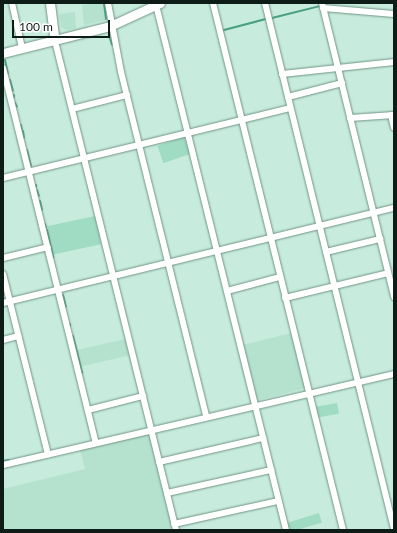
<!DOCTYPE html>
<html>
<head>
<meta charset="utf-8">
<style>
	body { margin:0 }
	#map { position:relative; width:397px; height:533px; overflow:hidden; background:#c7ecdd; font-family:Lato,sans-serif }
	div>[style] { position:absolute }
	.built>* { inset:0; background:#b5e2cf; transform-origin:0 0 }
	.green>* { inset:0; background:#a0dbc3; transform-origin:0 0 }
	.stream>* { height:2px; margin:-1px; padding:0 1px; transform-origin:1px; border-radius:1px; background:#489f81 }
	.roads { filter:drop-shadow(0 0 1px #719485) drop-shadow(0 0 1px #719485) }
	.street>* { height:6px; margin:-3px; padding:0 3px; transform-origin:3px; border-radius:3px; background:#fff }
	.secondary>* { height:9px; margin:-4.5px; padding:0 4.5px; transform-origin:4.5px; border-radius:4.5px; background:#fff }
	span { translate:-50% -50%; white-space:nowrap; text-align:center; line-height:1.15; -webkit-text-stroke:4px #fff; paint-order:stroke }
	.frame { position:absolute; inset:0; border:4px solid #0e1c17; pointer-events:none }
	.scale { position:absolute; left:12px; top:20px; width:98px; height:18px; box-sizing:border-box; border:2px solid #0e1c17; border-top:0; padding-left:5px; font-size:12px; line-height:14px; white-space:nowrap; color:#0e1c17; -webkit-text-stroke:3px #fff; paint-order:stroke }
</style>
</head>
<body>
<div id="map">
	<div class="built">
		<div style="clip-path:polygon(103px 3px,105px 20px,84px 25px,82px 5px)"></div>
		<div style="clip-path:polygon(75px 12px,76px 28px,66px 30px,61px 27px,59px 14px)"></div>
		<div style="left:291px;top:333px;width:57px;height:49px;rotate:76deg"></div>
		<div style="left:125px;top:339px;width:17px;height:49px;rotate:77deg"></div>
		<div style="clip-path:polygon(146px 434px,149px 435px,173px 530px,3px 530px,3px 489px,85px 469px,80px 450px)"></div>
	</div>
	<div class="green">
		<div style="left:184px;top:137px;width:18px;height:28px;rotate:71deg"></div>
		<div style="left:95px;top:216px;width:29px;height:49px;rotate:78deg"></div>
		<div style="left:337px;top:403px;width:11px;height:23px;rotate:80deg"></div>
		<div style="left:319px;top:513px;width:10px;height:34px;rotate:73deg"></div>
	</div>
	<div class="stream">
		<div style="left:104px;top:3px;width:16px;rotate:83deg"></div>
		<div style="left:272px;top:18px;width:49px;rotate:-14deg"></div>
		<div style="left:224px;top:30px;width:43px;rotate:-14.7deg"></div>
		<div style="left:109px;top:35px;width:10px;rotate:73deg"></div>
		<div style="left:5px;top:60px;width:14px;rotate:78deg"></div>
		<div style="left:10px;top:80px;width:11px;rotate:75deg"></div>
		<div style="left:14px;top:95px;width:2px;rotate:90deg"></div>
		<div style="left:15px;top:103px;width:4px;rotate:63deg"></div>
		<div style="left:21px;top:125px;width:5px;rotate:79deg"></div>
		<div style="left:23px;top:131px;width:7px;rotate:82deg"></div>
		<div style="left:27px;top:150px;width:16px;rotate:76deg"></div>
		<div style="left:36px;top:185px;width:2px;rotate:90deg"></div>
		<div style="left:37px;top:190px;width:6px;rotate:72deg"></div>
		<div style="left:40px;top:201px;width:9px;rotate:77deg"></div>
		<div style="left:45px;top:224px;width:4px;rotate:76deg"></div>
		<div style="left:47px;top:230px;width:28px;rotate:77deg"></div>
		<div style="left:63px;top:295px;width:12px;rotate:76deg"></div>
		<div style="left:70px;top:324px;width:2px;rotate:90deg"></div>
		<div style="left:73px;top:336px;width:38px;rotate:76deg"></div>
		<div style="left:3px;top:461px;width:6px;rotate:-9deg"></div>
	</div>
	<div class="roads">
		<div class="street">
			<div style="left:12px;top:3px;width:46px;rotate:77.5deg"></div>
			<div style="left:108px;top:3px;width:70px;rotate:79.3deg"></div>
			<div style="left:121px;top:72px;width:354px;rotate:76.1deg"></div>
			<div style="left:213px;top:3px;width:543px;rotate:76.14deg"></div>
			<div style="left:265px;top:3px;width:542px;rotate:76.22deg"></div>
			<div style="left:322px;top:3px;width:303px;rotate:76.2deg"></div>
			<div style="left:156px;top:5px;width:541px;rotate:76.09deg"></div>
			<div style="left:323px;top:8px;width:71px;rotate:4.8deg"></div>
			<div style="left:55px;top:41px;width:504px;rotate:76.1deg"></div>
			<div style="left:3px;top:68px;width:386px;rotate:76.1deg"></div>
			<div style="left:282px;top:74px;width:113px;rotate:-6.1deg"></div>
			<div style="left:288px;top:97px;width:56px;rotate:-14.5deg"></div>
			<div style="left:72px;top:109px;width:57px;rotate:-14.3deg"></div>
			<div style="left:391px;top:115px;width:13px;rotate:77deg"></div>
			<div style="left:350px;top:118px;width:44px;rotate:-3.9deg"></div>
			<div style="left:3px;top:178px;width:295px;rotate:-13.7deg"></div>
			<div style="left:326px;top:252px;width:56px;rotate:-13.5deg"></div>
			<div style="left:3px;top:258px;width:46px;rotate:-13.7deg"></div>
			<div style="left:3px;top:274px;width:186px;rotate:76deg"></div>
			<div style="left:227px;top:291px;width:55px;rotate:-14.8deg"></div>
			<div style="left:285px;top:298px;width:106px;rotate:-13.6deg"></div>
			<div style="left:3px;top:303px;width:402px;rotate:-13.7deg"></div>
			<div style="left:3px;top:340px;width:16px;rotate:-15deg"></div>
			<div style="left:88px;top:410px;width:57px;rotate:-14.3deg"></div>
			<div style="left:159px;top:462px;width:107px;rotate:-13deg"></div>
			<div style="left:3px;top:465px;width:401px;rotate:-13.1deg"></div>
			<div style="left:167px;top:493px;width:107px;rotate:-12.5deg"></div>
			<div style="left:174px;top:524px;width:107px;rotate:-12.5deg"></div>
		</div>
		<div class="secondary">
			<div style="left:50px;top:3px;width:38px;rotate:83deg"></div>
			<div style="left:3px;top:53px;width:110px;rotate:-14.2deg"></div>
			<div style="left:110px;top:26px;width:55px;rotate:-24.7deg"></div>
		</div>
	</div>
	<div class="frame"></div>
	<div class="scale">100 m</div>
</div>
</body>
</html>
